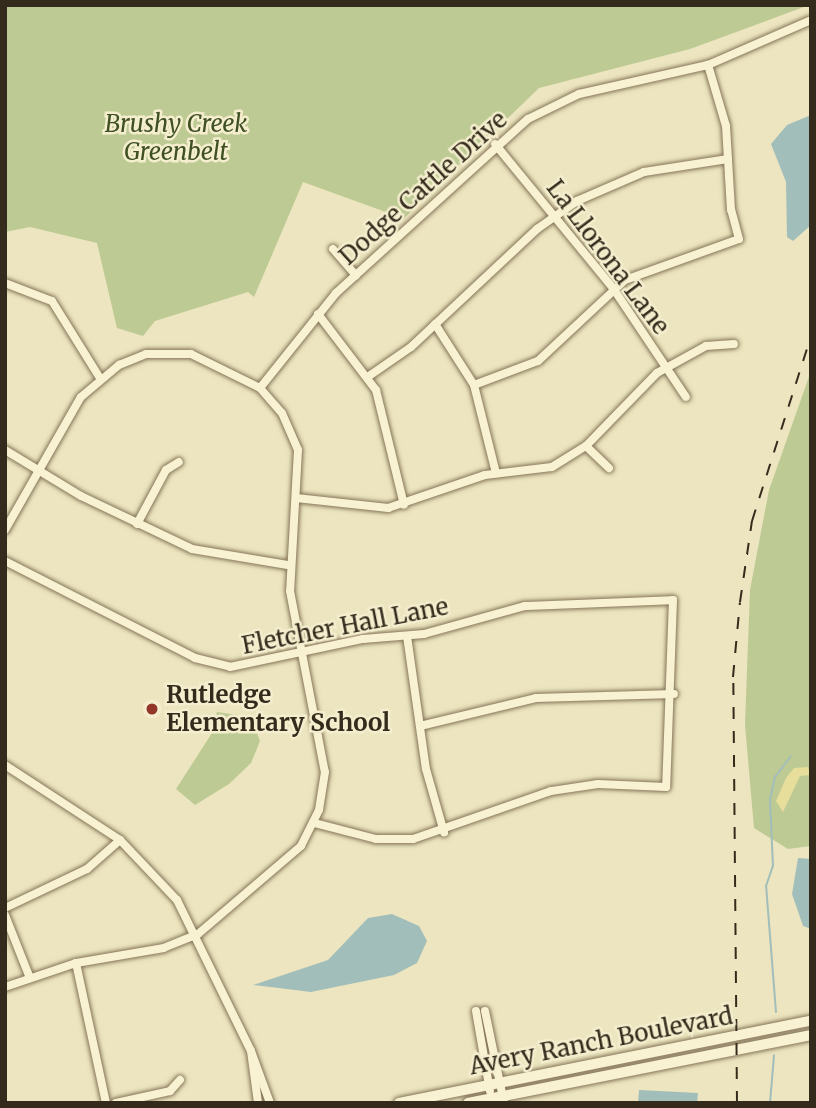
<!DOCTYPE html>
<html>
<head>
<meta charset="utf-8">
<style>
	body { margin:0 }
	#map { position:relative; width:816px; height:1108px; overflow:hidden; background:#ece5bf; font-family:Merriweather,serif }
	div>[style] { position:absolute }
	.green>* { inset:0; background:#bdca93 }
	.sand>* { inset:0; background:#e8de9c }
	.water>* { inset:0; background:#a2beba }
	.stream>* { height:2px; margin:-1px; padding:0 1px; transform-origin:1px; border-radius:1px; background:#a2beba }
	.roads { filter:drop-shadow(0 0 2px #857558) drop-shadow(0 0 2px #857558) }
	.minor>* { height:8px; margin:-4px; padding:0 4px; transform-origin:4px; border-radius:4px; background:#f8f1d2 }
	.secondary>* { height:10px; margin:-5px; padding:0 5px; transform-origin:5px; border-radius:5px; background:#f8f1d2 }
	.rail>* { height:2px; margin-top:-1px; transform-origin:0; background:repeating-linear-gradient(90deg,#342b1c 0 12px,transparent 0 24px) }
	.dots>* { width:19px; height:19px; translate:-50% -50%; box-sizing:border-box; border:4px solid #f4eece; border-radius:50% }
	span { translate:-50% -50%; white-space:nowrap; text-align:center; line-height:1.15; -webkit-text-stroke:5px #f4eece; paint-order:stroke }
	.park-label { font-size:24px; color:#3f5023; font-style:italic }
	.street-label { font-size:24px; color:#342b1c }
	.poi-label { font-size:24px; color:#342b1c; font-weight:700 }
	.left { translate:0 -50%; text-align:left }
	.frame { position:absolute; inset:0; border:7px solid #342b1c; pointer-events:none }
</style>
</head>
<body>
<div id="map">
	<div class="green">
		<div style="clip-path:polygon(5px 5px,809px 5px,690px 49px,539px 88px,396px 226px,383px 211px,303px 182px,254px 297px,248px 292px,155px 321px,143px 336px,117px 328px,97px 243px,30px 227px,5px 232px)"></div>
		<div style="clip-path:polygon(811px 371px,811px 846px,788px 849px,754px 828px,745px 725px,750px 590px,769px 490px)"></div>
		<div style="clip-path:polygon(217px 712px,251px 717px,260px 741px,251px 763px,229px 784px,195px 805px,176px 789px,212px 733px)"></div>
	</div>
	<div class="sand">
		<div style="clip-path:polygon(808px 767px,810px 775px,800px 776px,783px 812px,776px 801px,786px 778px,794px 768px)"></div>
	</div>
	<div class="water">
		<div style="clip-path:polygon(811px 115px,811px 225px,793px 241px,787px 237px,786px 182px,771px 144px,787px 125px)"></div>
		<div style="clip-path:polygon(798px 858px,811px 859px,811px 929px,803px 926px,792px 894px)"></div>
		<div style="clip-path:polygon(392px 914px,419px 926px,427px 941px,417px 963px,394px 975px,311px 992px,253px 985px,328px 960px,368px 918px)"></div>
		<div style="clip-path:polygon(639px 1090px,698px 1093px,697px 1103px,638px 1103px)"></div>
	</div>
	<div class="stream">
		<div style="left:776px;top:1012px;width:126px;rotate:-94.5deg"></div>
		<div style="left:766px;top:886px;width:21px;rotate:-71deg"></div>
		<div style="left:773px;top:866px;width:66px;rotate:-92.6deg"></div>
		<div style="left:770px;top:800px;width:24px;rotate:-78deg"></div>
		<div style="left:775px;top:777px;width:26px;rotate:-53deg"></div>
		<div style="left:770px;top:1103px;width:48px;rotate:-85.2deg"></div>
	</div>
	<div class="roads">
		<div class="minor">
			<div style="left:495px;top:144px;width:186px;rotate:50.7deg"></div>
			<div style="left:613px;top:288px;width:131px;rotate:56.2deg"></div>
			<div style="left:333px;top:249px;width:35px;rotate:49deg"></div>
			<div style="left:5px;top:283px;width:50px;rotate:21deg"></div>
			<div style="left:52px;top:301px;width:91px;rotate:58.1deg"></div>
			<div style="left:318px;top:314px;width:96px;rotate:52.7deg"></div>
			<div style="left:376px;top:390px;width:118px;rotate:76.3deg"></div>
			<div style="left:435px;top:324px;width:72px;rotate:57.4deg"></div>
			<div style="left:474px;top:385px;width:91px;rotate:76deg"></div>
			<div style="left:369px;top:376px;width:51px;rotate:-34.6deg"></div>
			<div style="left:411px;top:347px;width:173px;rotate:-43.1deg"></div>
			<div style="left:537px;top:229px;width:49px;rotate:-35deg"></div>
			<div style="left:577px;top:201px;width:73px;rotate:-23.4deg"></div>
			<div style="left:644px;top:172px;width:85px;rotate:-8.8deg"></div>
			<div style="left:474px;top:385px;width:68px;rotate:-20.6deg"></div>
			<div style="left:538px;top:361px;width:119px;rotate:-43deg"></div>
			<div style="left:625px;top:280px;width:121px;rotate:-19.8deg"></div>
			<div style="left:739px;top:239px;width:30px;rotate:-105deg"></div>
			<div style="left:731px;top:210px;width:84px;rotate:-93.4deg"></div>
			<div style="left:726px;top:126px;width:64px;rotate:-106.4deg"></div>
			<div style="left:260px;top:388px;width:122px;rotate:-51.3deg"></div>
			<div style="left:336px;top:293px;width:259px;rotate:-42.2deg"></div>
			<div style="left:528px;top:119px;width:57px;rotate:-26.1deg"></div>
			<div style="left:579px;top:94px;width:132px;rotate:-12.7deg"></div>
			<div style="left:708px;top:65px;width:112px;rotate:-23.6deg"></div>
			<div style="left:586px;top:446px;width:32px;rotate:44deg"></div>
			<div style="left:5px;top:450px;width:89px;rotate:31.2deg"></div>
			<div style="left:81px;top:496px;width:123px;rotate:25.5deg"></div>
			<div style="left:192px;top:549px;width:97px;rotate:9.5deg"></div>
			<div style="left:296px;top:498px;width:93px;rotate:6.2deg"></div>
			<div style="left:388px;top:508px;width:102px;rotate:-18.8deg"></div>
			<div style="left:485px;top:475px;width:67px;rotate:-6.8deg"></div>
			<div style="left:552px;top:467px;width:40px;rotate:-32deg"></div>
			<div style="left:586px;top:446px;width:102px;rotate:-45.8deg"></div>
			<div style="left:657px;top:373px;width:56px;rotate:-28.9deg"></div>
			<div style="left:706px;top:346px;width:28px;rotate:-4deg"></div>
			<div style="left:137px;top:524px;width:61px;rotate:-61.8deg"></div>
			<div style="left:166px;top:470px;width:15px;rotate:-32deg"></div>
			<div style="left:5px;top:530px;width:153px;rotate:-60.3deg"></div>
			<div style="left:81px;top:397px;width:50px;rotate:-40.1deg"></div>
			<div style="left:119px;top:365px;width:29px;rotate:-22deg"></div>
			<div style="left:146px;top:354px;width:45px"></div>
			<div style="left:191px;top:354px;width:77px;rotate:26.2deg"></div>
			<div style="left:260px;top:388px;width:33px;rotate:49deg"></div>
			<div style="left:282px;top:413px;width:40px;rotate:66.6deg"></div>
			<div style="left:298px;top:450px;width:141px;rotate:93.2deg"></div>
			<div style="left:290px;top:591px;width:184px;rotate:79.1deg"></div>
			<div style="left:325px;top:772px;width:38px;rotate:99deg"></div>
			<div style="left:319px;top:810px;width:40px;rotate:116.6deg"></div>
			<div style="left:301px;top:846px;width:135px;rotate:139.5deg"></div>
			<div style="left:198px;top:934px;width:37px;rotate:158deg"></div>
			<div style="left:164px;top:948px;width:89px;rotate:170.3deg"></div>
			<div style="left:76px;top:963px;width:75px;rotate:161.3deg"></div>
			<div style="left:5px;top:561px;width:213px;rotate:27deg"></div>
			<div style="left:195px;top:658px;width:36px;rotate:14deg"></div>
			<div style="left:230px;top:667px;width:136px;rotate:-11.9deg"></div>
			<div style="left:363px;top:639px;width:61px;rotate:-4.7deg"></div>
			<div style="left:424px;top:634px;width:105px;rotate:-15.5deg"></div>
			<div style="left:525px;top:606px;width:148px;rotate:-2.3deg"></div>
			<div style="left:673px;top:600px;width:187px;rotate:92.1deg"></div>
			<div style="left:666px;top:787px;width:68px;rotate:-177.5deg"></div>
			<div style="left:598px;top:784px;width:48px;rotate:171.5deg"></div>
			<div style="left:551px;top:791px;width:146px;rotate:160.8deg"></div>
			<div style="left:413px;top:839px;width:37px;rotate:180deg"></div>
			<div style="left:376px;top:839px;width:64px;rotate:-165.5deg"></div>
			<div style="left:407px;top:636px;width:134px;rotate:81.9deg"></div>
			<div style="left:426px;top:769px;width:66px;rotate:74.1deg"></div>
			<div style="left:420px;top:726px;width:119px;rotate:-13.6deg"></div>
			<div style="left:536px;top:698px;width:138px;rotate:-1.7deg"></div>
			<div style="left:5px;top:765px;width:137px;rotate:33.1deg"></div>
			<div style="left:120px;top:840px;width:83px;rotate:46.5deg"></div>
			<div style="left:177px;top:900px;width:168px;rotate:63.9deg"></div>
			<div style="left:251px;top:1051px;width:52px;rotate:82.3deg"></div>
			<div style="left:5px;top:908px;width:91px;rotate:-25.4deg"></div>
			<div style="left:87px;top:869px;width:44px;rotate:-41.3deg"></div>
			<div style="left:5px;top:915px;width:68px;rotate:68.4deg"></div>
			<div style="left:76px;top:963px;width:143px;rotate:77.9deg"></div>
			<div style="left:476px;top:1011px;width:81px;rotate:80.1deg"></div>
			<div style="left:485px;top:1011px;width:94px;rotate:78.3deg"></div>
			<div style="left:251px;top:1051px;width:55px;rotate:69.9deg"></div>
			<div style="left:116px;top:1103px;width:55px;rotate:-12.5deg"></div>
			<div style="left:170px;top:1091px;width:15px;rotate:-48deg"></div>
		</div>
		<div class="secondary">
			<div style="left:399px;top:1103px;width:420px;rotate:-11.3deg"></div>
			<div style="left:468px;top:1103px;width:350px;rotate:-11.2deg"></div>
		</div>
	</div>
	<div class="rail">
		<div style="left:737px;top:1103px;width:426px;rotate:-90.5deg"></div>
		<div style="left:733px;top:677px;width:75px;rotate:-84.7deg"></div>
		<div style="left:740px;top:602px;width:82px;rotate:-81.6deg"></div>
		<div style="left:752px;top:521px;width:194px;rotate:-72.3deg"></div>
	</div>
	<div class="dots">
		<div style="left:152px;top:709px;background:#923629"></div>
	</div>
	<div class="park-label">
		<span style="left:176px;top:138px">Brushy Creek<br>Greenbelt</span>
	</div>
	<div class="street-label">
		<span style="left:423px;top:188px;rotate:-42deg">Dodge Cattle Drive</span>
		<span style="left:608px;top:257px;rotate:53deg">La Llorona Lane</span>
		<span style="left:345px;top:626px;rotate:-11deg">Fletcher Hall Lane</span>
		<span style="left:601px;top:1041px;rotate:-11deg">Avery Ranch Boulevard</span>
	</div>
	<div class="poi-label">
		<span class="left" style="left:166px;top:709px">Rutledge<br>Elementary School</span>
	</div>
	<div class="frame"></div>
</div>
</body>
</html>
